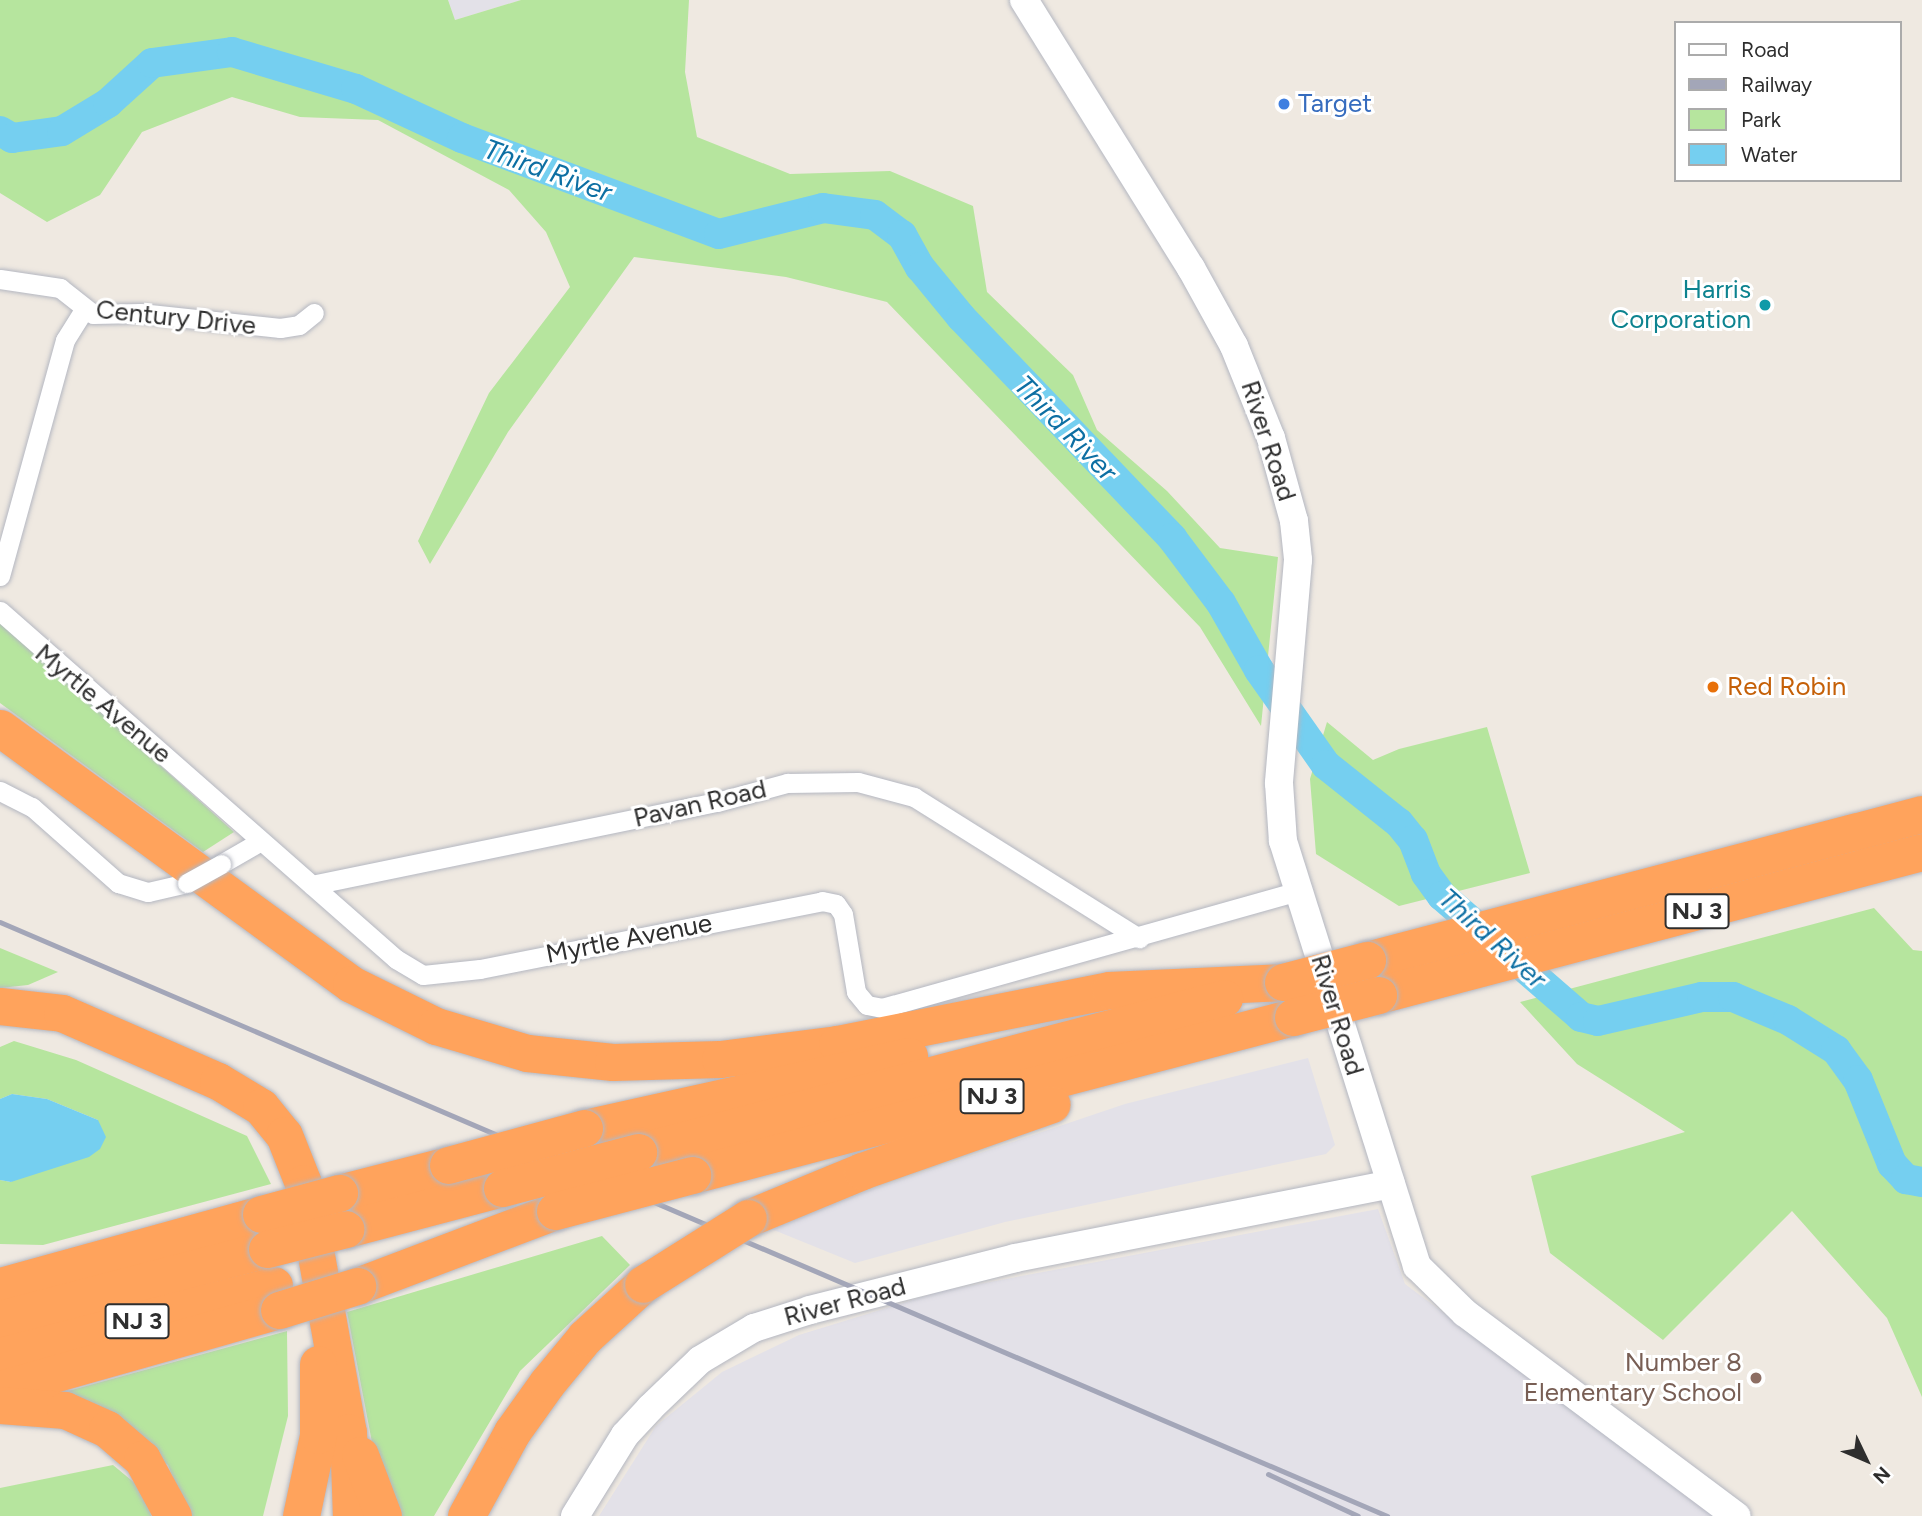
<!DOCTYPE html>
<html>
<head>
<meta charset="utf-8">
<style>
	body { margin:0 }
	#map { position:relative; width:1922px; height:1516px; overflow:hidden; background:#efe9e1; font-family:Figtree,sans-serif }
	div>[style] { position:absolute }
	.industrial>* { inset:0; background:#e3e1e8 }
	.green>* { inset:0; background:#b6e59e }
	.water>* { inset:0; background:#75cff0 }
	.river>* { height:30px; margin:-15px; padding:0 15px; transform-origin:15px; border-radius:15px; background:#75cff0 }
	.roads { filter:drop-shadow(0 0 2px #b4b7c1) drop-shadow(0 0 2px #b4b7c1) }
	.street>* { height:19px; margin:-9.5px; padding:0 9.5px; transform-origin:9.5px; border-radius:9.5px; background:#fff }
	.secondary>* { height:28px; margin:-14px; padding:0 14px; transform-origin:14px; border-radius:14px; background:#fff }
	.highway>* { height:37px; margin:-18.5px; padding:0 18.5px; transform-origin:18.5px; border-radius:18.5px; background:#ffa35c }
	.rail>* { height:5px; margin:-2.5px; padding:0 2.5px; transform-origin:2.5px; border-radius:2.5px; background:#a3a6b8 }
	.bridges { filter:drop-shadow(0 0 2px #b4b7c1) drop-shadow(0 0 2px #b4b7c1) }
	.street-bridge>* { height:19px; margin:-9.5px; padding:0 9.5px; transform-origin:9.5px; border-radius:9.5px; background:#fff }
	.highway-bridge>* { height:37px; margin:-18.5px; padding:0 18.5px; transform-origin:18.5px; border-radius:18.5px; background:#ffa35c }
	.dots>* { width:19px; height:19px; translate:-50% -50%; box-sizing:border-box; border:4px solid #fff; border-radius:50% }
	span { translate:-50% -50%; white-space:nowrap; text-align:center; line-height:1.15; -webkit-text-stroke:6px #fff; paint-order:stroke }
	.shield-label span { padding:2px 5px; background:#fff; border:2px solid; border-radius:5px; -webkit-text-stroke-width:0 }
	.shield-label { font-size:24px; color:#2e2e2e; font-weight:700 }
	.shop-label { font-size:26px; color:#366cbe }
	.left { translate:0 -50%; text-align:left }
	.culture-label { font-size:26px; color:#0d838f }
	.right { translate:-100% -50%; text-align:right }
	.street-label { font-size:26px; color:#2e2e2e }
	.food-label { font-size:26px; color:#c56008 }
	.education-label { font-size:26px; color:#785e54 }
	.water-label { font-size:28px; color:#0d6fa3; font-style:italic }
	.legend { position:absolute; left:1674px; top:21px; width:228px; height:161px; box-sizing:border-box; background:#fff; border:2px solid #ababab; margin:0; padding:9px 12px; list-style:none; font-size:21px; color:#2e2e2e }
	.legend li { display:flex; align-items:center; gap:14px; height:35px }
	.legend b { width:35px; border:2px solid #ababab }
	.north { position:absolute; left:1831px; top:1425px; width:70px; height:70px; -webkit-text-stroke:5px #fff; paint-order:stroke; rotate:134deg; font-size:19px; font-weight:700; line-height:28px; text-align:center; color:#2e2e2e }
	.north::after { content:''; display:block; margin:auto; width:24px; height:32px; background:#2e2e2e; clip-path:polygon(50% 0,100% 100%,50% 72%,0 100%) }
</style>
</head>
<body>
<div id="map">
	<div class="industrial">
		<div style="clip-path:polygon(448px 0,521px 0,455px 20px)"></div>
		<div style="clip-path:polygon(1308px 1058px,1335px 1145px,1326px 1154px,1005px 1222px,855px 1263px,764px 1226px,1125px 1104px)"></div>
		<div style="clip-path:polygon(1378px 1209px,1405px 1284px,1715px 1516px,599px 1516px,656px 1426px,722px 1372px,799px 1335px,942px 1291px)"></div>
	</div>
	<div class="green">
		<div style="clip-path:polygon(0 0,448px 0,455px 20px,521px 0,689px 0,685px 72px,697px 137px,790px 174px,890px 171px,973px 206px,987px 292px,1073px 375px,1097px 430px,1167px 491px,1220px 548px,1278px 557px,1261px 726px,1200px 627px,887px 302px,786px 277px,634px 257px,508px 432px,430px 564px,418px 541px,489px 393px,570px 287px,546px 232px,509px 190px,378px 120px,300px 117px,232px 97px,142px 132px,100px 195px,47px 222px,0 193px)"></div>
		<div style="clip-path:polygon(0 621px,234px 832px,203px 852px,0 703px)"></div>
		<div style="clip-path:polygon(1327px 722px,1373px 760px,1399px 749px,1487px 727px,1530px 873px,1399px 906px,1316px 854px,1310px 779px)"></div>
		<div style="clip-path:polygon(1874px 908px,1913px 950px,1922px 951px,1922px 1397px,1887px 1318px,1792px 1211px,1663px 1340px,1550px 1253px,1531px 1176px,1685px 1132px,1577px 1064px,1520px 1002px)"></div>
		<div style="clip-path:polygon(0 948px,58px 972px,28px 985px,0 988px)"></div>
		<div style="clip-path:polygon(14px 1041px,76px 1060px,247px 1136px,271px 1184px,43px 1245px,0 1244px,0 1180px,11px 1182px,98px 1120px,47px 1099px,12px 1094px,0 1099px,0 1047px)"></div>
		<div style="clip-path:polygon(602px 1236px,630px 1265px,520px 1371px,434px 1516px,402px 1516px,375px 1458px,347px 1312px)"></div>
		<div style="clip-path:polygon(287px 1331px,288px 1416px,263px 1516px,188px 1516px,168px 1465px,68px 1391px)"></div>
		<div style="clip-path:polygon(113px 1465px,148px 1494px,151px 1516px,0 1516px,0 1488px)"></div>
	</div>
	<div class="water">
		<div style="clip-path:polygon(12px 1094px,47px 1099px,98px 1120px,106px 1137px,100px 1149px,89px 1157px,11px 1182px,0 1180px,0 1099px)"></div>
	</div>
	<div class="river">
		<div style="left:0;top:131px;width:14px;rotate:30deg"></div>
		<div style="left:12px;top:138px;width:50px;rotate:-8deg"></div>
		<div style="left:62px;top:131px;width:54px;rotate:-31.3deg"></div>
		<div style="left:108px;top:103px;width:59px;rotate:-42.3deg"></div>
		<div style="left:152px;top:63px;width:81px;rotate:-7.8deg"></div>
		<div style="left:232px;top:52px;width:129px;rotate:16.6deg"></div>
		<div style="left:356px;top:89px;width:117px;rotate:24.8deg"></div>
		<div style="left:462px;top:138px;width:274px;rotate:20.5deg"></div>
		<div style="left:719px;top:234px;width:107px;rotate:-14deg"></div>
		<div style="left:823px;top:208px;width:52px;rotate:7.7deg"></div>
		<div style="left:875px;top:215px;width:34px;rotate:37deg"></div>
		<div style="left:902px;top:235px;width:37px;rotate:61deg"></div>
		<div style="left:920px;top:267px;width:65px;rotate:50.6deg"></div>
		<div style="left:961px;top:317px;width:306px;rotate:46.3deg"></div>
		<div style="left:1172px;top:538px;width:81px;rotate:53deg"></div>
		<div style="left:1221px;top:603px;width:77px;rotate:60.4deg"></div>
		<div style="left:1259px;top:670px;width:116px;rotate:54.8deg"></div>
		<div style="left:1326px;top:765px;width:93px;rotate:38.5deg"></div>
		<div style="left:1399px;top:823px;width:22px;rotate:51deg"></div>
		<div style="left:1413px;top:840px;width:36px;rotate:69deg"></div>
		<div style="left:1426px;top:874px;width:27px;rotate:54deg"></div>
		<div style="left:1442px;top:896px;width:184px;rotate:41deg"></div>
		<div style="left:1581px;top:1017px;width:17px;rotate:13deg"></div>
		<div style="left:1598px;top:1021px;width:107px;rotate:-13deg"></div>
		<div style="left:1702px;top:997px;width:31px"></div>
		<div style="left:1733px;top:997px;width:60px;rotate:22.7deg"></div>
		<div style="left:1788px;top:1020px;width:57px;rotate:32deg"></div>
		<div style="left:1836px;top:1050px;width:37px;rotate:54deg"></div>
		<div style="left:1858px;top:1080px;width:91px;rotate:68deg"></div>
		<div style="left:1892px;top:1164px;width:21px;rotate:47deg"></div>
		<div style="left:1906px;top:1179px;width:16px;rotate:11deg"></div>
	</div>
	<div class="roads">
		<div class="street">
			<div style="left:0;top:279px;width:61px;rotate:8.5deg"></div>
			<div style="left:60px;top:288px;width:42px;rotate:38.2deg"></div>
			<div style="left:93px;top:314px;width:47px;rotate:-1.2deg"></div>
			<div style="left:140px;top:313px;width:141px;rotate:6.1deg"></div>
			<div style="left:280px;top:328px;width:19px;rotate:-9deg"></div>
			<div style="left:299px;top:325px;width:19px;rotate:-39deg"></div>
			<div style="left:0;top:576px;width:245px;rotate:-74.6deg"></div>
			<div style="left:65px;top:340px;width:36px;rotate:-58deg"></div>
			<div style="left:0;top:611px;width:527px;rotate:41.31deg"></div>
			<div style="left:396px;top:959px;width:31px;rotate:31deg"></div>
			<div style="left:423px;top:975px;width:57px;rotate:-6deg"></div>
			<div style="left:480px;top:969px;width:349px;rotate:-11.2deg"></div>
			<div style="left:822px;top:901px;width:14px;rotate:12deg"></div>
			<div style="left:836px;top:904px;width:12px;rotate:55deg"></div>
			<div style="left:843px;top:914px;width:79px;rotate:80.5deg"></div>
			<div style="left:856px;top:992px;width:17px;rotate:50deg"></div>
			<div style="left:867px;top:1005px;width:15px;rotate:11deg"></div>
			<div style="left:882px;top:1008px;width:432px;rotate:-15.7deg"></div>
			<div style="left:0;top:791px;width:36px;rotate:27deg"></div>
			<div style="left:32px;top:807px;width:115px;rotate:41.5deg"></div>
			<div style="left:118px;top:883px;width:31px;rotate:17deg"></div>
			<div style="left:148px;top:892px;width:40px;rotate:-13deg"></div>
			<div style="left:221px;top:864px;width:46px;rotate:-29.9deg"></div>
			<div style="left:312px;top:885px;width:413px;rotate:-11.6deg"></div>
			<div style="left:717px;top:802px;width:73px;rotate:-15.2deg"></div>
			<div style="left:787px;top:783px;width:71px;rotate:-0.8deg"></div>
			<div style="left:858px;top:782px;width:58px;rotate:15deg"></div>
			<div style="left:914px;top:797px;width:266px;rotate:32.1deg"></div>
		</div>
		<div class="secondary">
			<div style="left:1024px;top:0;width:316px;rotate:58.1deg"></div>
			<div style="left:1191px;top:268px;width:89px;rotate:61.1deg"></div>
			<div style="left:1234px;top:346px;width:99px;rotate:68.1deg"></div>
			<div style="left:1271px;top:438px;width:86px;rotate:74.5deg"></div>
			<div style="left:1294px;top:521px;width:39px;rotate:84deg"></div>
			<div style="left:1298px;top:560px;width:224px;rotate:94.9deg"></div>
			<div style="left:1279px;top:783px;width:58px;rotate:86.1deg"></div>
			<div style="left:1283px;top:841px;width:446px;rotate:72.5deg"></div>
			<div style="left:1417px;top:1266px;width:67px;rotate:44.4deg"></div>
			<div style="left:1465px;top:1313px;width:339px;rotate:36.8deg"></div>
			<div style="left:575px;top:1516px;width:95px;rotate:-58.3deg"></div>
			<div style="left:625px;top:1435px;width:37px;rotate:-47deg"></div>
			<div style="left:650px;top:1408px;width:69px;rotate:-43.8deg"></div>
			<div style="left:700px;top:1360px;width:63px;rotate:-30.7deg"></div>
			<div style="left:754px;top:1328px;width:59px;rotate:-17.8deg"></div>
			<div style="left:810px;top:1310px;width:211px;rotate:-14.2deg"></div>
			<div style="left:1015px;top:1258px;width:383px;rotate:-11.1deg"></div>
		</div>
		<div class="highway">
			<div style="left:0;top:728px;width:434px;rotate:36.1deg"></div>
			<div style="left:351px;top:984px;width:95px;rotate:26.3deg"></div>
			<div style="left:436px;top:1026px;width:95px;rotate:16.5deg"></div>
			<div style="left:527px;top:1053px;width:86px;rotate:6deg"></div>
			<div style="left:613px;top:1062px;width:107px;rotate:-1.6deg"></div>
			<div style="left:720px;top:1059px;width:118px;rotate:-7.3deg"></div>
			<div style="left:837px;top:1044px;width:278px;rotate:-11.2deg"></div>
			<div style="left:1110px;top:990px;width:173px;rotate:-2.6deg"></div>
			<div style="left:1367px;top:960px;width:574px;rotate:-14.74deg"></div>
			<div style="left:1378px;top:995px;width:562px;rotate:-14.73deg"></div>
			<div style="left:0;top:1006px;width:62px;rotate:6.4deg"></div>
			<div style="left:62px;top:1013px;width:170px;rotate:23.6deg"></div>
			<div style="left:218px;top:1081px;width:50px;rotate:31.2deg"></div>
			<div style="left:261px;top:1107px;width:36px;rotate:51deg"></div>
			<div style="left:284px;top:1135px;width:52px;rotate:68.4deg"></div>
			<div style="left:303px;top:1183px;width:253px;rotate:79.8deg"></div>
			<div style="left:348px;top:1432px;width:84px;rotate:88deg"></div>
			<div style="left:584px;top:1128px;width:333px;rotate:-12.5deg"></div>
			<div style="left:638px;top:1152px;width:606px;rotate:-14.72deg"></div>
			<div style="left:692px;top:1175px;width:621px;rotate:-14.73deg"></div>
			<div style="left:339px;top:1193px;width:113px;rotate:-14.4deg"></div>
			<div style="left:748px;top:1218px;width:123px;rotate:-22.4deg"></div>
			<div style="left:862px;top:1171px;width:201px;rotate:-19.4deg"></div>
			<div style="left:346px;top:1229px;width:161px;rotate:-14.7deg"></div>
			<div style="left:0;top:1286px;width:271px;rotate:-15.4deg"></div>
			<div style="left:357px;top:1286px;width:212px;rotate:-20.7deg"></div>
			<div style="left:0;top:1319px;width:276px;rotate:-14.7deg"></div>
			<div style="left:0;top:1356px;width:283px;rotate:-14.5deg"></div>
			<div style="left:0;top:1389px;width:290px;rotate:-15.8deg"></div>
			<div style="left:0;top:1405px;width:65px;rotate:4.4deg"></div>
			<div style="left:65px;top:1410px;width:46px;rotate:24.3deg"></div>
			<div style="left:107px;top:1429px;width:46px;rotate:40.6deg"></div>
			<div style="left:142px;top:1459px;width:65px;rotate:61.5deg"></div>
			<div style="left:360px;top:1455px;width:65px;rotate:69.3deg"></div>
			<div style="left:301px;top:1516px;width:83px;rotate:-78.1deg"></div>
			<div style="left:318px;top:1435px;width:71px;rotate:-90deg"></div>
			<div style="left:466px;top:1516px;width:96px;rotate:-61.3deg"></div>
			<div style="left:512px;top:1432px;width:60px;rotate:-54.5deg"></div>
			<div style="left:547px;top:1383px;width:60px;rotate:-50.4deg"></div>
			<div style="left:585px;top:1337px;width:79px;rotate:-42.4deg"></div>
		</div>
	</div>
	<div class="rail">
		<div style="left:0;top:922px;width:1509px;rotate:23.18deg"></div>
		<div style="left:1268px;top:1474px;width:99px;rotate:25deg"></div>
	</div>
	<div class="bridges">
		<div class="street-bridge">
			<div style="left:187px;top:883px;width:39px;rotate:-29deg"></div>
		</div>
		<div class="highway-bridge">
			<div style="left:1283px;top:982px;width:87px;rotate:-14.7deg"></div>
			<div style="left:1293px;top:1017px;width:88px;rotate:-14.5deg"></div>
			<div style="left:448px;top:1165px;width:141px;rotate:-15.2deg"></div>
			<div style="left:502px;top:1188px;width:141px;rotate:-14.8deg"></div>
			<div style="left:555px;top:1211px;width:142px;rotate:-14.7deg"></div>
			<div style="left:261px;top:1214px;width:81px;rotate:-15.1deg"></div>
			<div style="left:267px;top:1249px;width:81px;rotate:-14.2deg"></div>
			<div style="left:643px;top:1284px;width:124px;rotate:-32.2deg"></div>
			<div style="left:279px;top:1310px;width:82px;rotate:-17.1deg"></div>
		</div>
	</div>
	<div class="dots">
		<div style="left:1284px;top:104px;background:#3f7fe0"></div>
		<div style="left:1765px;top:305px;background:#0f9aa8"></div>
		<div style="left:1713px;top:687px;background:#e8710a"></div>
		<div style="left:1756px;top:1378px;background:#8d6e63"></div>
	</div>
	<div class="shield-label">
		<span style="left:1697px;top:911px">NJ 3</span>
		<span style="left:992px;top:1096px">NJ 3</span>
		<span style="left:137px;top:1321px">NJ 3</span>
	</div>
	<div class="shop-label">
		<span class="left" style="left:1298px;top:104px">Target</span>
	</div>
	<div class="culture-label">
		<span class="right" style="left:1751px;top:305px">Harris<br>Corporation</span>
	</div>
	<div class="street-label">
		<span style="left:176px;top:318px;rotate:6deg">Century Drive</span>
		<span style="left:1268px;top:441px;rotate:72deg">River Road</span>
		<span style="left:103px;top:704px;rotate:40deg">Myrtle Avenue</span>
		<span style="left:700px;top:804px;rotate:-13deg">Pavan Road</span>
		<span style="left:629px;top:939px;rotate:-11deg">Myrtle Avenue</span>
		<span style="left:1337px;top:1015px;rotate:73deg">River Road</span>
		<span style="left:845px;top:1302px;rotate:-15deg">River Road</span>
	</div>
	<div class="food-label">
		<span class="left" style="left:1727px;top:687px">Red Robin</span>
	</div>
	<div class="education-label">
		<span class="right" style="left:1742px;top:1378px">Number 8<br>Elementary School</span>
	</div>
	<div class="water-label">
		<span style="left:548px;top:170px;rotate:20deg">Third River</span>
		<span style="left:1066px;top:428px;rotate:46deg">Third River</span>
		<span style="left:1493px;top:938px;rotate:42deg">Third River</span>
	</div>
	<ul class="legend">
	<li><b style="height:9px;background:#fff"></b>Road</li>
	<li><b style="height:9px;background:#a3a6b8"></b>Railway</li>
	<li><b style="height:19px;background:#b6e59e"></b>Park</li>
	<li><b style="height:19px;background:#75cff0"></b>Water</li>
	</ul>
	<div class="north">N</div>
</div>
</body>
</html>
